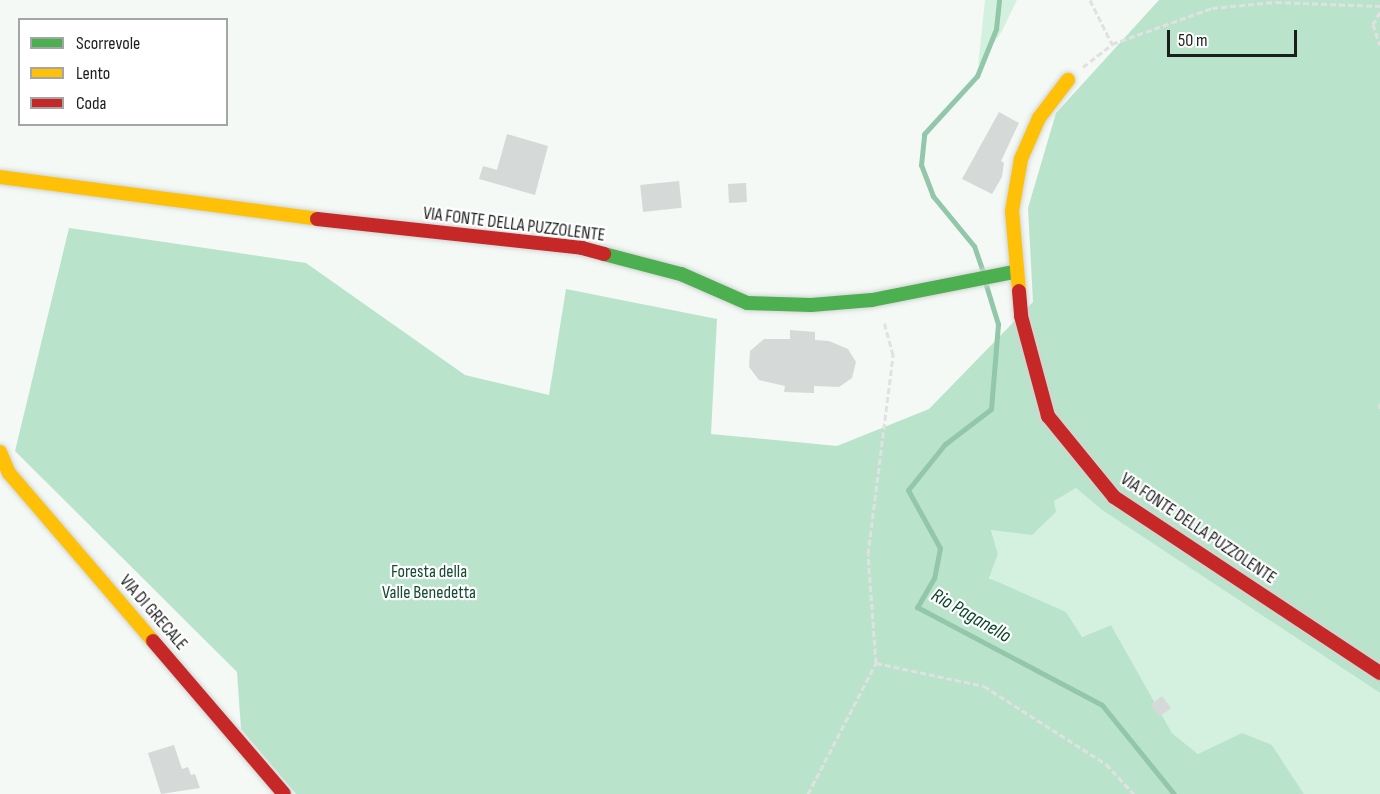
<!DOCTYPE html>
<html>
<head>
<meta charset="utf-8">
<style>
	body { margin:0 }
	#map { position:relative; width:1380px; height:794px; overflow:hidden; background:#f4f9f6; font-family:"Sofia Sans Condensed",sans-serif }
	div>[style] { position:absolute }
	.green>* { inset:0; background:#d4f1df }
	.forest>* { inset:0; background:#b9e4cb }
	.stream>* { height:5px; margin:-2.5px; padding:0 2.5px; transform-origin:2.5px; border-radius:2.5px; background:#93c7aa }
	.building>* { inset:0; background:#d5d9d7; transform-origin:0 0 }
	.path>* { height:3px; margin-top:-1.5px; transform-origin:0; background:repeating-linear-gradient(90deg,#e0e1e1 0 6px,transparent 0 9px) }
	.roads { filter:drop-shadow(0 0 2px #d0d4d1) drop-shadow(0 0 2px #d0d4d1) }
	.fast>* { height:14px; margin:-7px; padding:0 7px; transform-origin:7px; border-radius:7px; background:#4caf50 }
	.slow>* { height:14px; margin:-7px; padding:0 7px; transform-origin:7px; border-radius:7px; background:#ffc107 }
	.jam>* { height:14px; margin:-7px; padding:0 7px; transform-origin:7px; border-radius:7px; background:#c62828 }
	span { translate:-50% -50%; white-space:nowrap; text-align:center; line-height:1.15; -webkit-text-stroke:4.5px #fff; paint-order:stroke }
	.street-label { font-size:18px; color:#1c1e1d }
	.park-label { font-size:18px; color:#134c31 }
	.water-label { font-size:20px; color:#0e482d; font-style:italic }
	.legend { position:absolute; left:18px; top:18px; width:210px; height:108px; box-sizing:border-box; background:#fff; border:2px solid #a4a5a5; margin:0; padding:8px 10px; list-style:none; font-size:18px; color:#1c1e1d }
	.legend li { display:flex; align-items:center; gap:12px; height:30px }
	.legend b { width:30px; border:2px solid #a4a5a5 }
	.scale { position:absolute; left:1167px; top:30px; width:130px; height:27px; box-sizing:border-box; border:3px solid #1c1e1d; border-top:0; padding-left:8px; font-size:18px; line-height:21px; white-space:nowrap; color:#1c1e1d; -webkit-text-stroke:4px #fff; paint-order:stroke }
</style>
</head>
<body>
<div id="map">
	<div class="green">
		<div style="clip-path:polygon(985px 0,1017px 0,1002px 31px,978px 66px)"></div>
		<div style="clip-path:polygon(1076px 488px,1102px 510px,1380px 693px,1380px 794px,1304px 794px,1272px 745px,1198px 754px,1172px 733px,1111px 625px,1082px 637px,989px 577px,998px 554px,991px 530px)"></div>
	</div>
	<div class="forest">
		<div style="clip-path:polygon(1159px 0,1380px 0,1380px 693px,1102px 510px,1076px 488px,1054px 501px,1056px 512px,1032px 535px,991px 530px,998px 554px,989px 578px,1066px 612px,1082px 637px,1111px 625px,1172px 733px,1198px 754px,1242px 733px,1272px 745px,1304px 794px,296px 794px,241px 729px,237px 672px,15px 451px,69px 228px,306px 263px,465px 375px,549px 395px,566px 289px,717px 319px,711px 434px,837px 446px,929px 409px,1033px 302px,1028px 208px,1056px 113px)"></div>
	</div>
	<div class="stream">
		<div style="left:982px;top:269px;width:24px;rotate:-109deg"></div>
		<div style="left:974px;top:246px;width:65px;rotate:-129.4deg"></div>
		<div style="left:933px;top:196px;width:33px;rotate:-111deg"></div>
		<div style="left:921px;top:165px;width:31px;rotate:-84deg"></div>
		<div style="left:924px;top:134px;width:79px;rotate:-47.6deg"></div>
		<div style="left:977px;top:76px;width:51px;rotate:-68deg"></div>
		<div style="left:996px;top:29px;width:29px;rotate:-84deg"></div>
		<div style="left:986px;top:285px;width:41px;rotate:72.9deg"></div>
		<div style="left:998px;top:324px;width:85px;rotate:94.7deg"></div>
		<div style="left:991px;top:409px;width:58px;rotate:142.7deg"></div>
		<div style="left:945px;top:444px;width:59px;rotate:128.8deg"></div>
		<div style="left:908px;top:490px;width:66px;rotate:61.1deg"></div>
		<div style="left:940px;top:548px;width:31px;rotate:101deg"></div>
		<div style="left:934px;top:578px;width:34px;rotate:120deg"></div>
		<div style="left:917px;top:607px;width:209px;rotate:27.9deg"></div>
		<div style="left:1102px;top:705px;width:114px;rotate:51deg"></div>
	</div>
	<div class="building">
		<div style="clip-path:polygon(999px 112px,1019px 123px,1001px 161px,1004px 163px,1002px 177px,992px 194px,962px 179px)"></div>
		<div style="clip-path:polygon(507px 134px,548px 146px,535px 195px,479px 179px,483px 166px,497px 170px)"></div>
		<div style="left:679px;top:181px;width:27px;height:39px;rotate:84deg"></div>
		<div style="left:746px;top:183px;width:19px;height:18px;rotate:87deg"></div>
		<div style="clip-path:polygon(790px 330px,815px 332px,815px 340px,829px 341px,848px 349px,856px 362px,852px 378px,839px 387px,814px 386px,814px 393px,784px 392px,785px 386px,759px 380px,749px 367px,750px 351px,764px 339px,790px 339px)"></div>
		<div style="left:1162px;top:696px;width:15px;height:14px;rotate:53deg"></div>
		<div style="clip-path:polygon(174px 745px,182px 769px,188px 767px,191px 775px,195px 774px,200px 788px,161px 794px,148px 753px)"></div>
	</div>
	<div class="path">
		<div style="left:1090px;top:0;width:49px;rotate:63.4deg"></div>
		<div style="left:1380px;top:12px;width:14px;rotate:120deg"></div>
		<div style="left:1373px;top:24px;width:22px;rotate:72deg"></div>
		<div style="left:1083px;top:67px;width:37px;rotate:-38deg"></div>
		<div style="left:1112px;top:44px;width:106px;rotate:-19.8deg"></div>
		<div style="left:1212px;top:8px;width:64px;rotate:-5.4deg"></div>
		<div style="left:1276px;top:2px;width:104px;rotate:2.2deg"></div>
		<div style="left:1380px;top:403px;width:8px;rotate:90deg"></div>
		<div style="left:876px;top:663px;width:110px;rotate:12deg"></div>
		<div style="left:984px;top:686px;width:145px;rotate:32.6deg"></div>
		<div style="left:1106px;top:764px;width:41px;rotate:47deg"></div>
		<div style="left:808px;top:794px;width:148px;rotate:-62.6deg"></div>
		<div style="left:876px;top:663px;width:109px;rotate:-94.2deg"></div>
		<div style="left:868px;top:554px;width:201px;rotate:-82.8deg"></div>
		<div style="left:893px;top:355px;width:35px;rotate:-105deg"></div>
	</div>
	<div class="roads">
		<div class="fast">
			<div style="left:604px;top:254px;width:80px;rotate:14.6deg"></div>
			<div style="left:681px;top:274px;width:72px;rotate:23.7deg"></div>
			<div style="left:747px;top:303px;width:64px;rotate:1.8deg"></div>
			<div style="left:811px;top:305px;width:61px;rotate:-4.7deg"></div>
			<div style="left:872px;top:300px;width:145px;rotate:-11.2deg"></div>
		</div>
		<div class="slow">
			<div style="left:0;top:177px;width:320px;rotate:7.5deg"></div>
			<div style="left:1019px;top:291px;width:80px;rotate:-95deg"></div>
			<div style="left:1012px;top:211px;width:53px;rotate:-80.2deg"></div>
			<div style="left:1021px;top:159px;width:45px;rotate:-66.3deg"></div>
			<div style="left:1039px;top:118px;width:48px;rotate:-52.7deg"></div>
			<div style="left:0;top:452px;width:23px;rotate:67deg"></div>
			<div style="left:9px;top:473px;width:221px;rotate:49.4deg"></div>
		</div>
		<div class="jam">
			<div style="left:317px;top:219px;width:267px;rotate:6.2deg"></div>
			<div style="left:582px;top:248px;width:23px;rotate:15deg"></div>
			<div style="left:1019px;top:291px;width:25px;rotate:85deg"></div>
			<div style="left:1021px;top:316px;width:104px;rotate:74.9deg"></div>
			<div style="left:1048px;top:416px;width:104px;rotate:50.8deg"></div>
			<div style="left:1114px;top:497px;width:319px;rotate:33.5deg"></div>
			<div style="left:153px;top:641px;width:201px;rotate:49.4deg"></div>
		</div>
	</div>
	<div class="street-label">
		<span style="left:514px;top:225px;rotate:7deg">VIA FONTE DELLA PUZZOLENTE</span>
		<span style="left:1198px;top:529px;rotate:34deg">VIA FONTE DELLA PUZZOLENTE</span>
		<span style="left:153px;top:613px;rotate:49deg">VIA DI GRECALE</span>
	</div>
	<div class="park-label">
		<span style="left:429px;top:583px">Foresta della<br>Valle Benedetta</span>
	</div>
	<div class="water-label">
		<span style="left:971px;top:616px;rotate:30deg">Rio Paganello</span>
	</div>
	<ul class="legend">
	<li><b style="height:8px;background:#4caf50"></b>Scorrevole</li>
	<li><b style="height:8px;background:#ffc107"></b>Lento</li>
	<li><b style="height:8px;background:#c62828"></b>Coda</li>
	</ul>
	<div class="scale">50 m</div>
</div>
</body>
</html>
